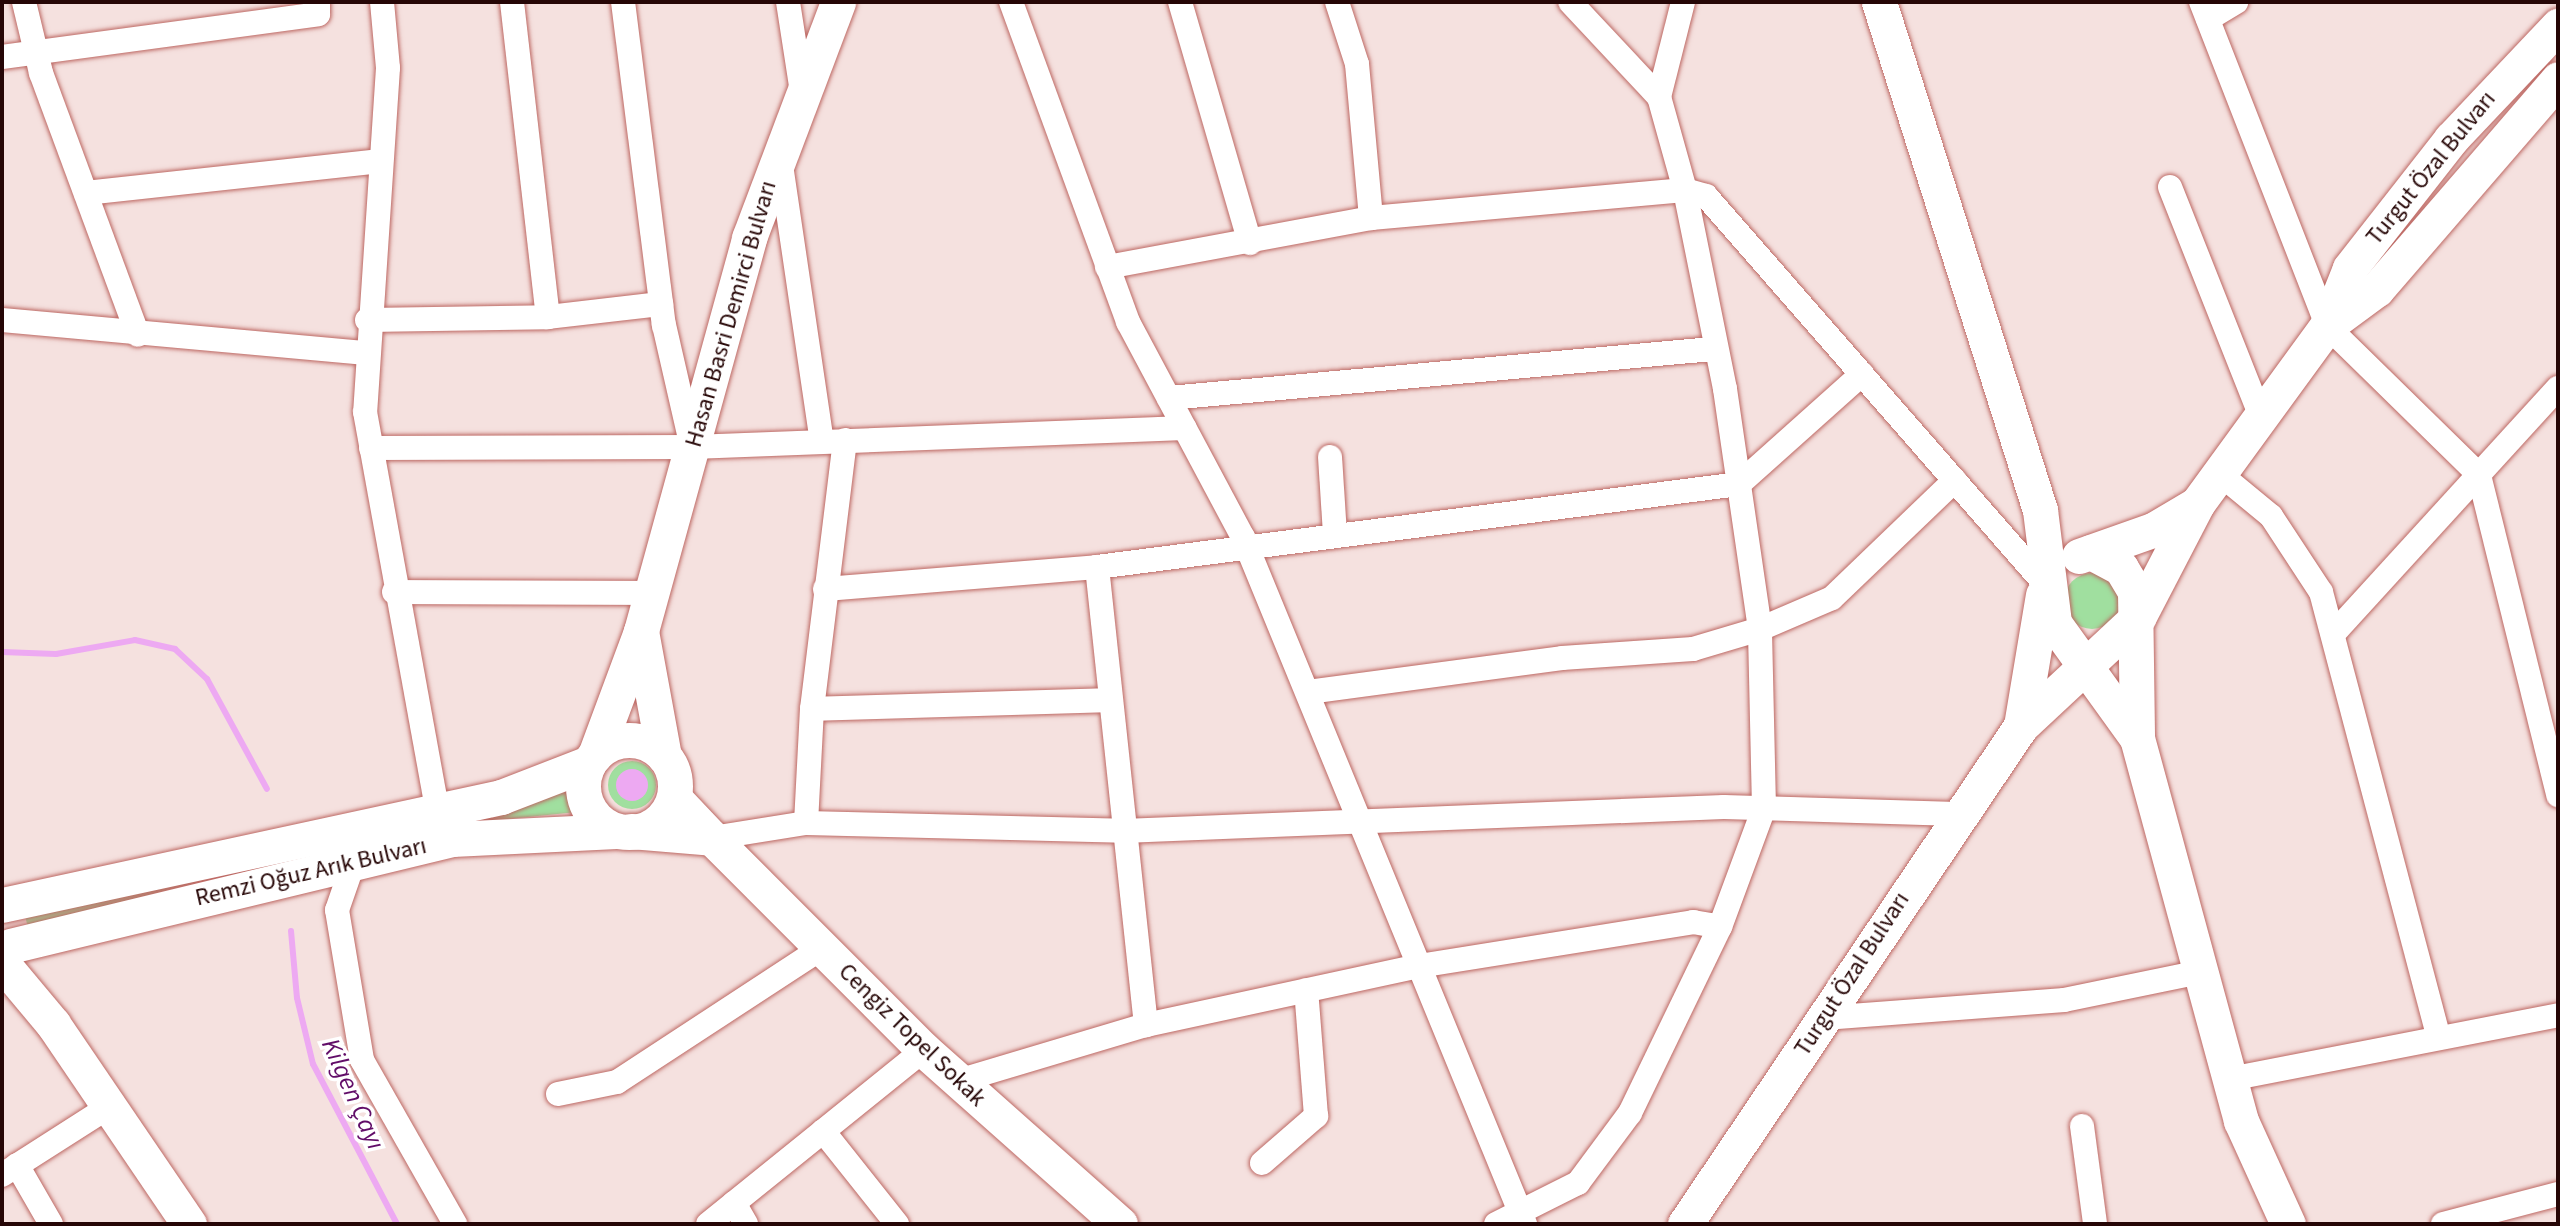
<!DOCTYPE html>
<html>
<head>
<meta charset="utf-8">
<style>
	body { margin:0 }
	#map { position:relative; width:2560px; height:1226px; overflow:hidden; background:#f5e1df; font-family:"Source Sans 3",sans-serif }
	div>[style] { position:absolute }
	.green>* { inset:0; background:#a0df9f }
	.round { border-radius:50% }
	.water>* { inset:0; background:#eda9f2 }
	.stream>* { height:6px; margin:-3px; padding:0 3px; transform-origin:3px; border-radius:3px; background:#eda9f2 }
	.roads { filter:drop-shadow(0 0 2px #bd6863) drop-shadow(0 0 2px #bd6863) }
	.street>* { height:24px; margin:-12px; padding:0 12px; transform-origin:12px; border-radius:12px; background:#fff }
	.secondary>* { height:35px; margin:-17.5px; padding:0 17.5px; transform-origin:17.5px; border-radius:17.5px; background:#fff }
	.secondary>.ring { margin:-17.5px; padding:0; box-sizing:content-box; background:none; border:35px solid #fff; border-radius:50% }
	span { translate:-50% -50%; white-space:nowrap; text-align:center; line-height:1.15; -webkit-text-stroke:7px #fff; paint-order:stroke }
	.street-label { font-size:24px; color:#260606 }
	.water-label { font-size:26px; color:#610d68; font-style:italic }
	.frame { position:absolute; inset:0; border:4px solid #260606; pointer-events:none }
</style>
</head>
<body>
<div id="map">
	<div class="green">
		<div class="round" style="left:2064px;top:573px;width:56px;height:56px"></div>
		<div class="round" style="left:608px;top:761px;width:48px;height:48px"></div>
		<div style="clip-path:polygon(571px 785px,577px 812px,440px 826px)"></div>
		<div style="clip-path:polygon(258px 866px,28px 927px,24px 913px)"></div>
	</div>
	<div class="water">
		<div class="round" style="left:616px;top:769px;width:32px;height:32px"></div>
	</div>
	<div class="stream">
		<div style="left:2px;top:652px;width:54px;rotate:2.1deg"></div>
		<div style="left:56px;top:654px;width:80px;rotate:-10deg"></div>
		<div style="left:135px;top:640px;width:41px;rotate:12.7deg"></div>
		<div style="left:175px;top:649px;width:44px;rotate:43.2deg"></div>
		<div style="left:207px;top:679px;width:125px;rotate:61.4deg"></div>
		<div style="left:291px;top:931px;width:67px;rotate:84.9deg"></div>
		<div style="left:297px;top:998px;width:68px;rotate:76.4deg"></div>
		<div style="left:313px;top:1064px;width:181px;rotate:62.3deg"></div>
	</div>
	<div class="roads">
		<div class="street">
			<div style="left:24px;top:2px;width:73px;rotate:76.5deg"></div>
			<div style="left:41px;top:73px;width:279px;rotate:69.7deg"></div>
			<div style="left:382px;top:2px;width:66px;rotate:84.8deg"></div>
			<div style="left:388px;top:68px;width:345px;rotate:93.8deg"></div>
			<div style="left:365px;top:412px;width:404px;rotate:79.7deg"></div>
			<div style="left:512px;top:2px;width:317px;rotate:83.5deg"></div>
			<div style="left:623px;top:2px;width:326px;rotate:82.8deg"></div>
			<div style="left:664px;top:325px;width:121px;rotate:77.1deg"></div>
			<div style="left:788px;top:2px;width:85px;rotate:81.2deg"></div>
			<div style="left:1011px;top:2px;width:341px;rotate:69.9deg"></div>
			<div style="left:1128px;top:322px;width:244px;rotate:61.9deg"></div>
			<div style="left:1243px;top:537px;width:743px;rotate:67.68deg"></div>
			<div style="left:1180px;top:2px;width:251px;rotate:73.8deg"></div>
			<div style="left:1337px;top:2px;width:65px;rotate:72.1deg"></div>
			<div style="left:1357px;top:64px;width:155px;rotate:84.8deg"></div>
			<div style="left:2201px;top:2px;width:348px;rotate:68.7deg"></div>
			<div style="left:2327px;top:326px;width:213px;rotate:44.4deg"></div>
			<div style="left:2479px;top:475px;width:330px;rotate:76.1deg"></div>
			<div style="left:2208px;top:19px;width:33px;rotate:-31deg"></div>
			<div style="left:2px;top:57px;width:319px;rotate:-7.7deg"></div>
			<div style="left:318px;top:14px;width:12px;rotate:-90deg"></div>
			<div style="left:1659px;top:97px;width:98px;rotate:-75.8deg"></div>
			<div style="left:780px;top:158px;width:286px;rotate:81.6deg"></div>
			<div style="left:2170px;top:187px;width:250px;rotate:68.4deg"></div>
			<div style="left:86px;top:193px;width:296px;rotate:-6.2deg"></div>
			<div style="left:1107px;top:267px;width:269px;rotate:-10.5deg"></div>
			<div style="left:1371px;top:218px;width:315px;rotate:-5.1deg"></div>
			<div style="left:1685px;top:190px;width:22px;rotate:16deg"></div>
			<div style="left:1706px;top:196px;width:515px;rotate:48.86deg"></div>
			<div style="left:2px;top:320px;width:366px;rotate:5.2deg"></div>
			<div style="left:367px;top:320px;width:181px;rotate:-0.9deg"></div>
			<div style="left:548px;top:317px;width:114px;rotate:-6.6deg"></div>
			<div style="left:1169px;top:398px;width:546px;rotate:-5.15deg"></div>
			<div style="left:371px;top:448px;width:321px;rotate:-0.2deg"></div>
			<div style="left:692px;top:447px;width:493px;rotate:-2.2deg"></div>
			<div style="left:1330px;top:457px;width:77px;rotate:86.3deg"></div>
			<div style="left:2220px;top:474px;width:66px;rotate:39.5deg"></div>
			<div style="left:2271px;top:516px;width:91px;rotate:56.7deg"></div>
			<div style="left:2321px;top:592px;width:458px;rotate:75.2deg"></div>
			<div style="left:1097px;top:567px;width:461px;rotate:83.9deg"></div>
			<div style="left:825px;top:589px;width:273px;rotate:-4.6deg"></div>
			<div style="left:1097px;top:567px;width:647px;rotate:-7.37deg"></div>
			<div style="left:1739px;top:484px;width:165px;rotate:-41.8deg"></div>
			<div style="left:394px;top:592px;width:258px;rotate:0.2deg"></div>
			<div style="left:2334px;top:633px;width:332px;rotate:-47.6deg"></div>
			<div style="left:1308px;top:692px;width:256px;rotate:-7.6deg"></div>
			<div style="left:1562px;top:658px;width:131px;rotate:-3.9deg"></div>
			<div style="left:1693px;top:649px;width:70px;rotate:-16.6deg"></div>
			<div style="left:1760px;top:629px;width:78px;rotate:-23.3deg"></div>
			<div style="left:1832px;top:598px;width:170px;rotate:-43.8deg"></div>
			<div style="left:812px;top:709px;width:298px;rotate:-1.7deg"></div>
			<div style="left:806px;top:823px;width:114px;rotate:-87deg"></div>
			<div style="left:812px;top:709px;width:271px;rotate:-83deg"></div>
			<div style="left:712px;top:838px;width:95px;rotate:-9.1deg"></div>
			<div style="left:806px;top:823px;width:317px;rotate:1.4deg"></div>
			<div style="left:1123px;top:831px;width:601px;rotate:-2.29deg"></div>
			<div style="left:1724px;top:807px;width:233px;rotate:1.7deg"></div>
			<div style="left:354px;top:861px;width:52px;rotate:109.1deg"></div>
			<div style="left:337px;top:910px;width:152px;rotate:80.5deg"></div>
			<div style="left:362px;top:1060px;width:189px;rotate:60.4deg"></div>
			<div style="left:1824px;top:1018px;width:241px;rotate:-4.3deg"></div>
			<div style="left:2064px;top:1000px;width:139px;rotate:-11.6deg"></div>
			<div style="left:2230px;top:1079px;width:334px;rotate:-11deg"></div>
			<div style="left:958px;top:1081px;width:196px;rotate:-16.6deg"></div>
			<div style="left:1146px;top:1025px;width:279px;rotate:-12.2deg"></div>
			<div style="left:1419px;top:966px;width:278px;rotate:-9.1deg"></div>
			<div style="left:1693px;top:922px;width:27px;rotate:10deg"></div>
			<div style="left:558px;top:1094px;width:60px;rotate:-11.5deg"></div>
			<div style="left:617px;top:1082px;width:245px;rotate:-33.2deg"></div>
			<div style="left:2082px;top:1126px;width:99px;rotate:82.4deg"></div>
			<div style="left:823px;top:1131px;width:119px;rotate:51.5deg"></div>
			<div style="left:1262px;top:1163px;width:72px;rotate:-41deg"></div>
			<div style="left:1316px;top:1116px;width:126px;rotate:-94.5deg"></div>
			<div style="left:17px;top:1165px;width:68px;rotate:60deg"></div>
			<div style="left:2px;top:1175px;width:128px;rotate:-32.6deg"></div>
			<div style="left:734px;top:1203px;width:24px;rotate:60deg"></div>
			<div style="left:708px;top:1224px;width:277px;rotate:-38.9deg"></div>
			<div style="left:1496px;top:1224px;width:92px;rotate:-26.6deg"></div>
			<div style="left:1578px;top:1183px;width:87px;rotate:-53.4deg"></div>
			<div style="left:1630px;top:1113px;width:207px;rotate:-64.2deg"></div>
			<div style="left:1720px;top:927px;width:127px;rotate:-69.7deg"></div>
			<div style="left:1764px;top:808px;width:179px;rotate:-91.3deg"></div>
			<div style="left:1760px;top:629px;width:243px;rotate:-98.3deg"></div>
			<div style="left:1725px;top:389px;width:203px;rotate:-101.4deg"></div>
			<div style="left:1685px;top:190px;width:97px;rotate:-105.6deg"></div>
			<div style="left:1659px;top:97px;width:130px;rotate:-133.1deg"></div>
			<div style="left:2443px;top:1224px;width:119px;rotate:-14.6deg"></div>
		</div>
		<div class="secondary">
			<div style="left:1879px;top:2px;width:533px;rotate:72.42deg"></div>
			<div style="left:2040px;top:510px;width:114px;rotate:82.9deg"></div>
			<div style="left:2054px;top:623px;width:142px;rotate:54.2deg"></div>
			<div style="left:2327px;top:326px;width:62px;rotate:-36.5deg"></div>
			<div style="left:2377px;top:289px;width:277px;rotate:-49.2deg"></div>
			<div style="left:2091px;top:552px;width:34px;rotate:28deg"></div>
			<div style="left:2121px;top:568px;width:27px;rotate:59deg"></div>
			<div style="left:2135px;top:591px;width:147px;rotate:89.2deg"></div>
			<div style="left:2137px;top:738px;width:397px;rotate:74.8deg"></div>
			<div style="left:2241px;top:1121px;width:113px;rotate:65.5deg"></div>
			<div style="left:2079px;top:556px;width:78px;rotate:-19.4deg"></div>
			<div style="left:2153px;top:530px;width:51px;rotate:-30.6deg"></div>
			<div style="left:641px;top:631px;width:408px;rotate:-74.6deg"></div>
			<div style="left:749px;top:238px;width:252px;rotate:-69.3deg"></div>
			<div style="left:2021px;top:726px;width:133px;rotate:-80.5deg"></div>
			<div class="ring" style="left:583px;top:740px;width:57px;height:57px"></div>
			<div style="left:595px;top:755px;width:132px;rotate:-69.6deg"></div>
			<div style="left:641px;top:631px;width:127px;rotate:79.6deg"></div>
			<div style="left:631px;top:831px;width:81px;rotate:4.9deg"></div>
			<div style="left:712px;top:838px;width:55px;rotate:-133.5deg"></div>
			<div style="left:712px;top:838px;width:300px;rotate:45deg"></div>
			<div style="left:924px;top:1050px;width:262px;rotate:41.6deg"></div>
			<div style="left:2px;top:905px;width:511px;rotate:-12.21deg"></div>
			<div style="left:501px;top:797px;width:94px;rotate:-21.1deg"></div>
			<div style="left:10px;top:946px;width:455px;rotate:-13.6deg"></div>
			<div style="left:452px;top:839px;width:164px;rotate:-2.8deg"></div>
			<div style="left:2px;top:963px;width:80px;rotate:50.1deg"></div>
			<div style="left:53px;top:1024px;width:242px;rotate:55.8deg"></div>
			<div style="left:1685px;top:1224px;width:601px;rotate:-55.99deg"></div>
			<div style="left:2021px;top:726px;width:161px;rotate:-43deg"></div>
			<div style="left:2139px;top:616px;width:126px;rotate:-62.6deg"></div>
			<div style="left:2197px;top:504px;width:220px;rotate:-53.9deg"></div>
			<div style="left:2327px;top:326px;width:62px;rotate:-68.4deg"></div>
			<div style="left:2350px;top:268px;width:164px;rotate:-51.9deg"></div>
			<div style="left:2451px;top:139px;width:156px;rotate:-46.6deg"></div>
		</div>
	</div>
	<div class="street-label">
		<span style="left:2431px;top:168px;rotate:-51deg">Turgut Özal Bulvarı</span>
		<span style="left:731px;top:314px;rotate:-74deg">Hasan Basri Demirci Bulvarı</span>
		<span style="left:311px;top:872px;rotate:-13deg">Remzi Oğuz Arık Bulvarı</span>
		<span style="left:1852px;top:974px;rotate:-57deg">Turgut Özal Bulvarı</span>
		<span style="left:912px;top:1035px;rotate:44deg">Cengiz Topel Sokak</span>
	</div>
	<div class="water-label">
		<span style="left:353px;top:1094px;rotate:66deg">Kilgen Çayı</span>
	</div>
	<div class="frame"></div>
</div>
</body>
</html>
